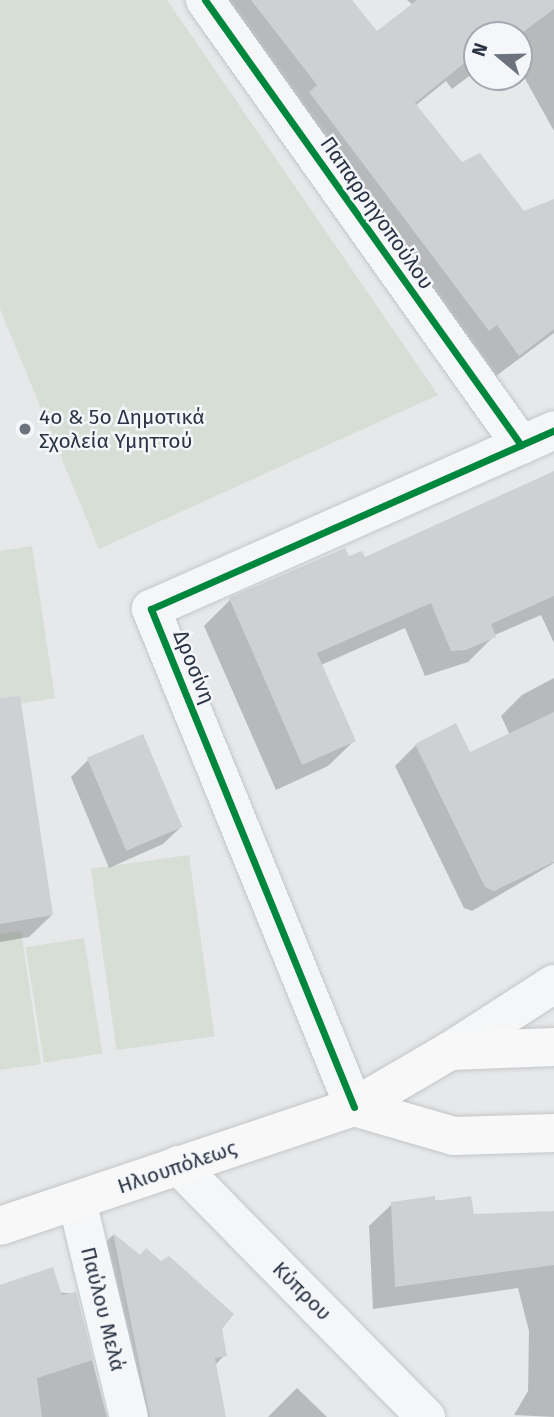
<!DOCTYPE html>
<html>
<head>
<meta charset="utf-8">
<style>
	body { margin:0 }
	#map { position:relative; width:554px; height:1417px; overflow:hidden; background:#e6e8ea; font-family:"Fira Sans",sans-serif }
	div>[style] { position:absolute }
	.green>* { inset:0; background:#d6ded6; transform-origin:0 0 }
	.shadow>* { inset:0; background:#0003 }
	.building>* { inset:0; background:#ced0d3; transform-origin:0 0 }
	.roads { filter:drop-shadow(0 0 2px #c4c6c8) drop-shadow(0 0 2px #c4c6c8) }
	.minor>* { height:38px; margin:-19px; padding:0 19px; transform-origin:19px; border-radius:19px; background:#f5f6f7 }
	.tertiary>* { height:38px; margin:-19px; padding:0 19px; transform-origin:19px; border-radius:19px; background:#f5f6f7 }
	.secondary>* { height:38px; margin:-19px; padding:0 19px; transform-origin:19px; border-radius:19px; background:#f8f8f8 }
	.cycleway>* { height:7px; margin:-3.5px; padding:0 3.5px; transform-origin:3.5px; border-radius:3.5px; background:#00873e }
	.dots>* { width:19px; height:19px; translate:-50% -50%; box-sizing:border-box; border:4px solid #f4f6f9; border-radius:50% }
	span { translate:-50% -50%; white-space:nowrap; text-align:center; line-height:1.15; -webkit-text-stroke:5px #f4f6f9; paint-order:stroke }
	.street-label { font-size:21px; color:#2b3445 }
	.poi-label { font-size:21px; color:#2b3445 }
	.left { translate:0 -50%; text-align:left }
	.north { position:absolute; left:463px; top:21px; width:70px; height:70px; box-sizing:border-box; background:#f4f6f9; border:2px solid #a4a8b1; border-radius:50%; rotate:289deg; font-size:19px; font-weight:700; line-height:28px; text-align:center; color:#2b3445 }
	.north::after { content:''; display:block; margin:auto; width:24px; height:32px; background:#6c737f; clip-path:polygon(50% 0,100% 100%,50% 72%,0 100%) }
</style>
</head>
<body>
<div id="map">
	<div class="green">
		<div style="clip-path:polygon(0 0,167px 0,438px 395px,99px 549px,0 309px)"></div>
		<div style="clip-path:polygon(32px 546px,55px 698px,0 707px,0 551px)"></div>
		<div style="left:189px;top:855px;width:183px;height:99px;rotate:82deg"></div>
		<div style="clip-path:polygon(21px 931px,41px 1064px,0 1070px,0 934px)"></div>
		<div style="left:84px;top:938px;width:117px;height:59px;rotate:81deg"></div>
	</div>
	<div class="shadow">
		<div style="clip-path:polygon(200px 0,350px 0,377px 34px,413px 5px,407px 0,554px 0,554px 131px,519px 68px,519px 35px,477px 35px,479px 77px,472px 74px,452px 89px,446px 81px,415px 106px,462px 164px,524px 213px,554px 200px,554px 333px,496px 376px,475px 346px,466px 352px)"></div>
		<div style="clip-path:polygon(554px 473px,554px 643px,541px 615px,495px 635px,468px 662px,425px 676px,405px 628px,321px 665px,354px 741px,328px 766px,276px 790px,204px 626px,230px 600px,348px 559px,364px 559px)"></div>
		<div style="clip-path:polygon(554px 678px,554px 863px,472px 911px,464px 908px,395px 766px,416px 745px,470px 755px,510px 735px,501px 716px,522px 695px)"></div>
		<div style="clip-path:polygon(0 737px,52px 915px,29px 937px,0 942px)"></div>
		<div style="clip-path:polygon(88px 760px,181px 827px,163px 844px,109px 868px,71px 777px)"></div>
		<div style="clip-path:polygon(470px 1198px,472px 1216px,554px 1213px,554px 1417px,514px 1415px,528px 1391px,529px 1331px,518px 1288px,373px 1309px,369px 1226px,392px 1204px)"></div>
		<div style="clip-path:polygon(113px 1235px,220px 1328px,225px 1355px,215px 1365px,224px 1417px,125px 1417px,92px 1256px)"></div>
		<div style="clip-path:polygon(0 1286px,75px 1294px,107px 1417px,0 1417px)"></div>
		<div style="clip-path:polygon(297px 1388px,327px 1417px,268px 1417px)"></div>
	</div>
	<div class="building">
		<div style="clip-path:polygon(251px 0,352px 0,377px 31px,417px 0,554px 0,554px 9px,519px 35px,477px 35px,477px 67px,468px 60px,415px 103px,462px 162px,480px 153px,524px 211px,554px 199px,554px 329px,519px 356px,497px 325px,489px 331px,309px 92px,317px 85px)"></div>
		<div style="clip-path:polygon(554px 471px,554px 596px,491px 624px,496px 637px,466px 650px,451px 651px,431px 603px,317px 653px,356px 741px,302px 765px,229px 598px,345px 548px,349px 556px,362px 551px,365px 557px)"></div>
		<div style="clip-path:polygon(20px 696px,53px 915px,0 924px,0 698px)"></div>
		<div style="clip-path:polygon(554px 712px,554px 862px,494px 891px,485px 887px,415px 744px,456px 723px,470px 752px)"></div>
		<div style="left:143px;top:734px;width:101px;height:61px;rotate:67deg"></div>
		<div style="clip-path:polygon(435px 1196px,435px 1201px,471px 1196px,474px 1214px,554px 1211px,554px 1265px,395px 1287px,391px 1202px)"></div>
		<div style="clip-path:polygon(113px 1233px,140px 1255px,146px 1248px,161px 1261px,169px 1256px,234px 1314px,222px 1329px,227px 1356px,215px 1358px,226px 1417px,150px 1417px)"></div>
		<div style="clip-path:polygon(53px 1267px,62px 1295px,76px 1292px,93px 1360px,37px 1378px,42px 1417px,0 1417px,0 1285px)"></div>
	</div>
	<div class="roads">
		<div class="minor">
			<div style="left:205px;top:0;width:546px;rotate:54.62deg"></div>
			<div style="left:450px;top:1051px;width:124px;rotate:-32.8deg"></div>
			<div style="left:354px;top:1107px;width:538px;rotate:-112.18deg"></div>
			<div style="left:151px;top:609px;width:441px;rotate:-23.9deg"></div>
			<div style="left:77px;top:1201px;width:222px;rotate:76.5deg"></div>
		</div>
		<div class="tertiary">
			<div style="left:178px;top:1165px;width:354px;rotate:45.5deg"></div>
		</div>
		<div class="secondary">
			<div style="left:354px;top:1107px;width:104px;rotate:16.2deg"></div>
			<div style="left:454px;top:1136px;width:100px;rotate:-1.7deg"></div>
			<div style="left:0;top:1226px;width:373px;rotate:-18.6deg"></div>
			<div style="left:354px;top:1107px;width:111px;rotate:-30.3deg"></div>
			<div style="left:450px;top:1051px;width:104px;rotate:-2.2deg"></div>
		</div>
	</div>
	<div class="cycleway">
		<div style="left:205px;top:0;width:546px;rotate:54.62deg"></div>
		<div style="left:354px;top:1107px;width:538px;rotate:-112.18deg"></div>
		<div style="left:151px;top:609px;width:441px;rotate:-23.9deg"></div>
	</div>
	<div class="dots">
		<div style="left:25px;top:429px;background:#6c737f"></div>
	</div>
	<div class="street-label">
		<span style="left:377px;top:213px;rotate:55deg">Παπαρρηγοπούλου</span>
		<span style="left:194px;top:667px;rotate:68deg">Δροσίνη</span>
		<span style="left:177px;top:1167px;rotate:-19deg">Ηλιουπόλεως</span>
		<span style="left:302px;top:1291px;rotate:45deg">Κύπρου</span>
		<span style="left:103px;top:1309px;rotate:76deg">Παύλου Μελά</span>
	</div>
	<div class="poi-label">
		<span class="left" style="left:39px;top:429px">4ο &amp; 5ο Δημοτικά<br>Σχολεία Υμηττού</span>
	</div>
	<div class="north">N</div>
</div>
</body>
</html>
